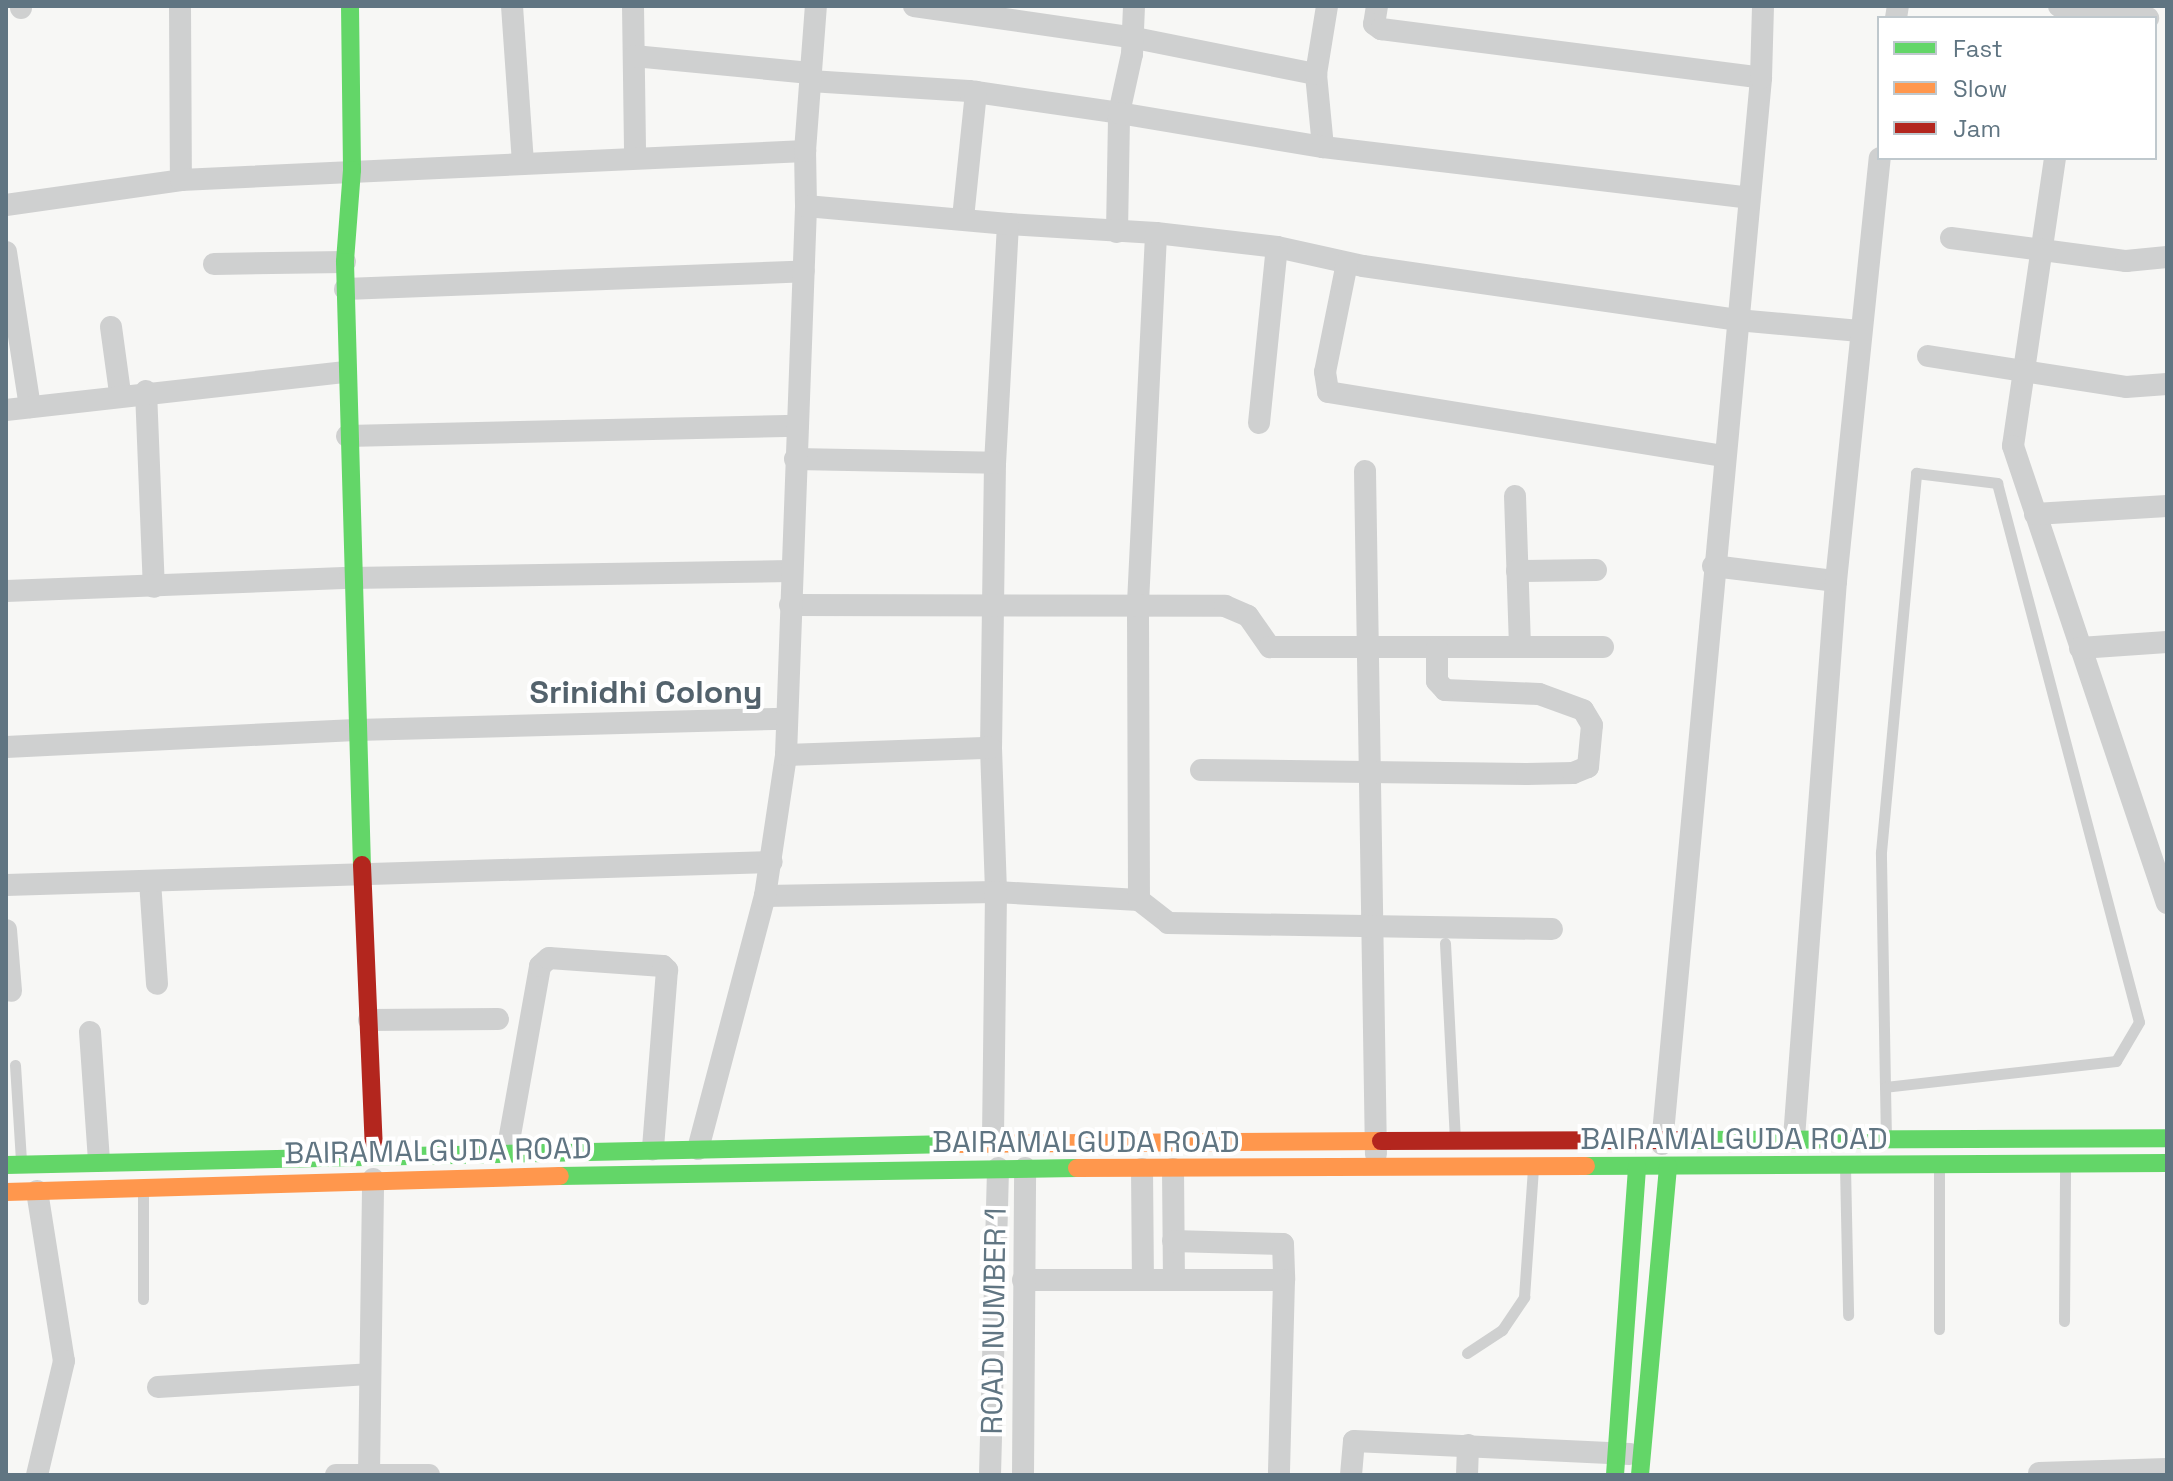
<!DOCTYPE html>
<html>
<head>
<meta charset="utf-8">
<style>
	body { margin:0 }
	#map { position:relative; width:2173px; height:1481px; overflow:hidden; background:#f7f7f5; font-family:"Space Grotesk",sans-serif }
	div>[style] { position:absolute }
	.lane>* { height:11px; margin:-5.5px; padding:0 5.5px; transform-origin:5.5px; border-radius:5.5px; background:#cfd0d0 }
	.street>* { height:22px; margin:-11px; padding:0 11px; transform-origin:11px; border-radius:11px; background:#cfd0d0 }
	.fast>* { height:18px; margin:-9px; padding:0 9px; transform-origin:9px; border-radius:9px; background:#63d668 }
	.slow>* { height:18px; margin:-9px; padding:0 9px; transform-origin:9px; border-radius:9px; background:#ff974d }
	.jam>* { height:18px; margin:-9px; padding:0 9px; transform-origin:9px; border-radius:9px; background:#b3261e }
	span { translate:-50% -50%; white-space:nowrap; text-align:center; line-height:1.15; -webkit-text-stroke:8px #fff; paint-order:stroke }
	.street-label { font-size:30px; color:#607582 }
	.neighbourhood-label { font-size:32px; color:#53626c; font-weight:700 }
	.frame { position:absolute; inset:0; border:8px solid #607582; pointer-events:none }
	.legend { position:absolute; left:1877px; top:16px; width:280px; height:144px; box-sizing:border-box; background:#fff; border:2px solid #bfc8cd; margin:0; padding:10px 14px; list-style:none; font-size:24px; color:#607582 }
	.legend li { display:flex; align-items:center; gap:16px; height:40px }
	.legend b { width:40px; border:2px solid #bfc8cd }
</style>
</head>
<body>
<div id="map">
	<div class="lane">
		<div style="left:1445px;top:943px;width:195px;rotate:87.1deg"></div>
		<div style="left:15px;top:1065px;width:95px;rotate:86.4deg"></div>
		<div style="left:1885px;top:1087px;width:235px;rotate:-91deg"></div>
		<div style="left:1881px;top:852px;width:381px;rotate:-84.7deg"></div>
		<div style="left:1916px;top:473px;width:82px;rotate:7deg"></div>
		<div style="left:1997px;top:483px;width:557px;rotate:75.24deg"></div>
		<div style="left:2139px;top:1022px;width:45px;rotate:120.5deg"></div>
		<div style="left:2116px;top:1061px;width:232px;rotate:173.6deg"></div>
		<div style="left:1885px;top:1087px;width:50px;rotate:88.9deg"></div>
		<div style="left:1845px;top:1166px;width:149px;rotate:88.8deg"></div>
		<div style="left:143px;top:1191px;width:108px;rotate:90deg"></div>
		<div style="left:2064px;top:1321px;width:153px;rotate:-89.6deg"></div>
		<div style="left:1939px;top:1329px;width:162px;rotate:-90deg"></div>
		<div style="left:1467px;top:1353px;width:42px;rotate:-33.3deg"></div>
		<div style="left:1502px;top:1330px;width:40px;rotate:-56deg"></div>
		<div style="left:1524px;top:1297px;width:129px;rotate:-86deg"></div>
	</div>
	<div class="street">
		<div style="left:21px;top:6px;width:2px;rotate:90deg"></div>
		<div style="left:180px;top:6px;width:174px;rotate:89.7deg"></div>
		<div style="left:512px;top:6px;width:158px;rotate:86deg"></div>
		<div style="left:633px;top:6px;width:150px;rotate:89.2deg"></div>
		<div style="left:914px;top:6px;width:218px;rotate:8.2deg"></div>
		<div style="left:1130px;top:37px;width:190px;rotate:11.3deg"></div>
		<div style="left:1377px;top:6px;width:18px;rotate:99deg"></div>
		<div style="left:1374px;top:24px;width:9px;rotate:36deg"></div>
		<div style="left:1381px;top:29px;width:383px;rotate:7.3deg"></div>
		<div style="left:2059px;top:6px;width:90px;rotate:7.7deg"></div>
		<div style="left:1896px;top:18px;width:12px;rotate:-81deg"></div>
		<div style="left:634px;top:56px;width:177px;rotate:5.5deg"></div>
		<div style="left:810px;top:81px;width:159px;rotate:3.6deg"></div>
		<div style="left:969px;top:91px;width:152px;rotate:8.3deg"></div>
		<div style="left:1119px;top:113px;width:60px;rotate:-77.6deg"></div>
		<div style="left:1132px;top:54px;width:48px;rotate:-87.6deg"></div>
		<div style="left:1323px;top:147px;width:73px;rotate:-95.5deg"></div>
		<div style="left:1316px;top:74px;width:69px;rotate:-80.8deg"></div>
		<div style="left:2055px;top:158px;width:291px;rotate:98.3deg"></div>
		<div style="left:2013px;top:446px;width:482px;rotate:71.4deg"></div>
		<div style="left:6px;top:205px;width:177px;rotate:-8.1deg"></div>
		<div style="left:181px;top:180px;width:625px;rotate:-2.66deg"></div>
		<div style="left:806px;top:206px;width:55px;rotate:-91deg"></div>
		<div style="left:805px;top:151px;width:145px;rotate:-85.7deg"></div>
		<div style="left:963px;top:218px;width:127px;rotate:-84.1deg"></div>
		<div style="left:1117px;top:232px;width:119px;rotate:-89deg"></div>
		<div style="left:1119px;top:113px;width:207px;rotate:9.5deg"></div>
		<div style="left:1323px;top:147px;width:429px;rotate:6.8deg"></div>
		<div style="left:1156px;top:233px;width:148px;rotate:-176.5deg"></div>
		<div style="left:1008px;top:224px;width:239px;rotate:93.1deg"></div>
		<div style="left:995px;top:463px;width:285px;rotate:90.8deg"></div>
		<div style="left:991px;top:748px;width:144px;rotate:88deg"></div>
		<div style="left:996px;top:892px;width:143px;rotate:3.2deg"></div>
		<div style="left:1139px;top:900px;width:297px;rotate:-90.2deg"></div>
		<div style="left:1138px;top:603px;width:370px;rotate:-87.2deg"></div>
		<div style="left:1156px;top:233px;width:122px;rotate:6.6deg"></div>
		<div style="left:1277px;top:247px;width:88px;rotate:12.5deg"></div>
		<div style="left:1363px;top:266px;width:378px;rotate:8.2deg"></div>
		<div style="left:1737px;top:320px;width:123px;rotate:5.1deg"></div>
		<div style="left:1951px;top:238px;width:177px;rotate:7.5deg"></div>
		<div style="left:2126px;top:261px;width:41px;rotate:-5.6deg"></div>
		<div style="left:6px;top:252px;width:157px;rotate:81.2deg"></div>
		<div style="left:1347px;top:263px;width:111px;rotate:101.4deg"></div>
		<div style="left:1325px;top:372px;width:20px;rotate:81deg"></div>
		<div style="left:1328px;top:392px;width:401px;rotate:9.2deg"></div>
		<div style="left:214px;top:264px;width:131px;rotate:-0.9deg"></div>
		<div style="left:345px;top:289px;width:459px;rotate:-2.2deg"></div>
		<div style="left:111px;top:327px;width:67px;rotate:82.2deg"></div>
		<div style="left:1928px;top:356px;width:200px;rotate:8.9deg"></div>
		<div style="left:2126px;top:387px;width:41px;rotate:-4.2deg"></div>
		<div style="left:146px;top:391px;width:196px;rotate:87.7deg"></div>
		<div style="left:6px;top:410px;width:342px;rotate:-6.4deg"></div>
		<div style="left:1259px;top:423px;width:177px;rotate:-84.2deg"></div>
		<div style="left:347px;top:436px;width:451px;rotate:-1.3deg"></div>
		<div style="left:795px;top:459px;width:200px;rotate:1.1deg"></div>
		<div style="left:1365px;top:471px;width:683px;rotate:89.08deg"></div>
		<div style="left:1515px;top:496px;width:151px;rotate:88.1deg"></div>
		<div style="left:2035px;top:514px;width:132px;rotate:-3.5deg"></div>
		<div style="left:1713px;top:566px;width:124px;rotate:7deg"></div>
		<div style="left:1517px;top:571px;width:79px;rotate:-0.7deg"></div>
		<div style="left:6px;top:591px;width:344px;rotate:-2.2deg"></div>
		<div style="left:350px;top:578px;width:441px;rotate:-0.9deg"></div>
		<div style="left:790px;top:605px;width:435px;rotate:0.1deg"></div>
		<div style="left:1225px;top:606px;width:25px;rotate:23deg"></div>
		<div style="left:1248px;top:616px;width:38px;rotate:55deg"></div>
		<div style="left:1270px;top:647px;width:333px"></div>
		<div style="left:2080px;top:648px;width:87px;rotate:-3.9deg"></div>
		<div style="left:6px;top:747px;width:350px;rotate:-2.8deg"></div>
		<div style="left:356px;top:730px;width:430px;rotate:-1.5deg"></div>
		<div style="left:786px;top:755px;width:205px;rotate:-2deg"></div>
		<div style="left:1201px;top:770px;width:326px;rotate:0.7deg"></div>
		<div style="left:1527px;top:774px;width:46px;rotate:-1.2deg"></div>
		<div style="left:1573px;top:773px;width:16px;rotate:-22deg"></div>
		<div style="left:1588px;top:767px;width:42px;rotate:-84.6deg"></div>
		<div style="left:1592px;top:725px;width:17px;rotate:-121deg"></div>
		<div style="left:1583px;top:710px;width:47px;rotate:-160deg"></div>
		<div style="left:1539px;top:694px;width:94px;rotate:-177.6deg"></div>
		<div style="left:1445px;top:690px;width:12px;rotate:-132deg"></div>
		<div style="left:1437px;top:681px;width:32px;rotate:-90deg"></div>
		<div style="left:150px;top:881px;width:103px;rotate:86.1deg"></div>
		<div style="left:6px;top:885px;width:766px;rotate:-1.72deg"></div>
		<div style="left:765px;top:896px;width:231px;rotate:-1deg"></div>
		<div style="left:996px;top:892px;width:251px;rotate:90.7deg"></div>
		<div style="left:1139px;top:900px;width:37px;rotate:38deg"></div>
		<div style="left:1168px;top:923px;width:384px;rotate:0.9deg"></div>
		<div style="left:6px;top:930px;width:61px;rotate:85.3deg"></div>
		<div style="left:369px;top:1020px;width:129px;rotate:-0.4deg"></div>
		<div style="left:90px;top:1032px;width:129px;rotate:86deg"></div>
		<div style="left:1794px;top:1138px;width:559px;rotate:-85.69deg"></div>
		<div style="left:1836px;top:581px;width:425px;rotate:-84.1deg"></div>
		<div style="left:1662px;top:1144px;width:1071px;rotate:-84.69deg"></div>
		<div style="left:1761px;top:78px;width:72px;rotate:-88.4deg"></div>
		<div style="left:698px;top:1149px;width:262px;rotate:-75.2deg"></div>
		<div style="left:765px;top:896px;width:143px;rotate:-81.5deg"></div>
		<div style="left:786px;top:755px;width:549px;rotate:-87.91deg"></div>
		<div style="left:806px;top:206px;width:203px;rotate:5.1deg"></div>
		<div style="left:507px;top:1152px;width:189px;rotate:-79.9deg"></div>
		<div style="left:540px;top:966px;width:12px;rotate:-42deg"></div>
		<div style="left:549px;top:958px;width:114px;rotate:4deg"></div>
		<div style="left:663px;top:966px;width:6px;rotate:45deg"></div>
		<div style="left:667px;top:970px;width:180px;rotate:94.5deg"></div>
		<div style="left:1142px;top:1169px;width:110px;rotate:89.5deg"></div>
		<div style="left:1173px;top:1169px;width:110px;rotate:89.5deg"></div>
		<div style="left:37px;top:1191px;width:172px;rotate:81deg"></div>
		<div style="left:64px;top:1361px;width:117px;rotate:103.3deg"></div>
		<div style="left:1173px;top:1241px;width:110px;rotate:1.6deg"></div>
		<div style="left:1283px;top:1244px;width:36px;rotate:88deg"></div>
		<div style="left:1023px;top:1280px;width:261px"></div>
		<div style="left:1284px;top:1280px;width:195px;rotate:91.5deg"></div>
		<div style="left:158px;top:1387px;width:211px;rotate:-3.5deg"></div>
		<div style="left:2039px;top:1473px;width:128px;rotate:-1.8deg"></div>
		<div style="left:336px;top:1475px;width:93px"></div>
		<div style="left:369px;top:1475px;width:296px;rotate:-89.2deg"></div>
		<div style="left:990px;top:1475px;width:307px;rotate:-88.5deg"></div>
		<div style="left:1023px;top:1475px;width:307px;rotate:-89.6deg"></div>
		<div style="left:1351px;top:1475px;width:34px;rotate:-85deg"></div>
		<div style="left:1354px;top:1441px;width:276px;rotate:2.7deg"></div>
		<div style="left:1467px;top:1475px;width:30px;rotate:-88deg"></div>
	</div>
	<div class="fast">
		<div style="left:350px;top:6px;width:164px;rotate:89.3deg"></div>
		<div style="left:352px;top:170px;width:92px;rotate:94.4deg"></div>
		<div style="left:345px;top:262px;width:603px;rotate:88.39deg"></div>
		<div style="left:1687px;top:1140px;width:480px;rotate:-0.2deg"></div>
		<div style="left:6px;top:1165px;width:946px;rotate:-1.27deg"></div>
		<div style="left:1586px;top:1166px;width:581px;rotate:-0.3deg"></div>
		<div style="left:560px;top:1176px;width:517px;rotate:-0.89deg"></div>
		<div style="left:1615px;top:1475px;width:309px;rotate:-85.9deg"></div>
		<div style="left:1640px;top:1475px;width:310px;rotate:-84.8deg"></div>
	</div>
	<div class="slow">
		<div style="left:952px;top:1144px;width:429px;rotate:-0.4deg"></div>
		<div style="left:1077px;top:1168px;width:509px;rotate:-0.23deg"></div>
		<div style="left:6px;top:1192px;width:554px;rotate:-1.65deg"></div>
	</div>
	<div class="jam">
		<div style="left:362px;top:865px;width:289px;rotate:87.6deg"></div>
		<div style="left:1381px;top:1141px;width:306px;rotate:-0.2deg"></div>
	</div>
	<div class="street-label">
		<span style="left:1734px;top:1139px">BAIRAMALGUDA ROAD</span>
		<span style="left:1086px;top:1142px">BAIRAMALGUDA ROAD</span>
		<span style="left:438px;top:1151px;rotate:-1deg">BAIRAMALGUDA ROAD</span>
		<span style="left:994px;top:1321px;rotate:-89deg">ROAD NUMBER 1</span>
	</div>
	<div class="neighbourhood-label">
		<span style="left:646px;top:692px">Srinidhi Colony</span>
	</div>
	<div class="frame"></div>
	<ul class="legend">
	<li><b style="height:10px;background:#63d668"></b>Fast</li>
	<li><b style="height:10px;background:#ff974d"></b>Slow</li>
	<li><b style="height:10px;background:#b3261e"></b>Jam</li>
	</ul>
</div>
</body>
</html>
